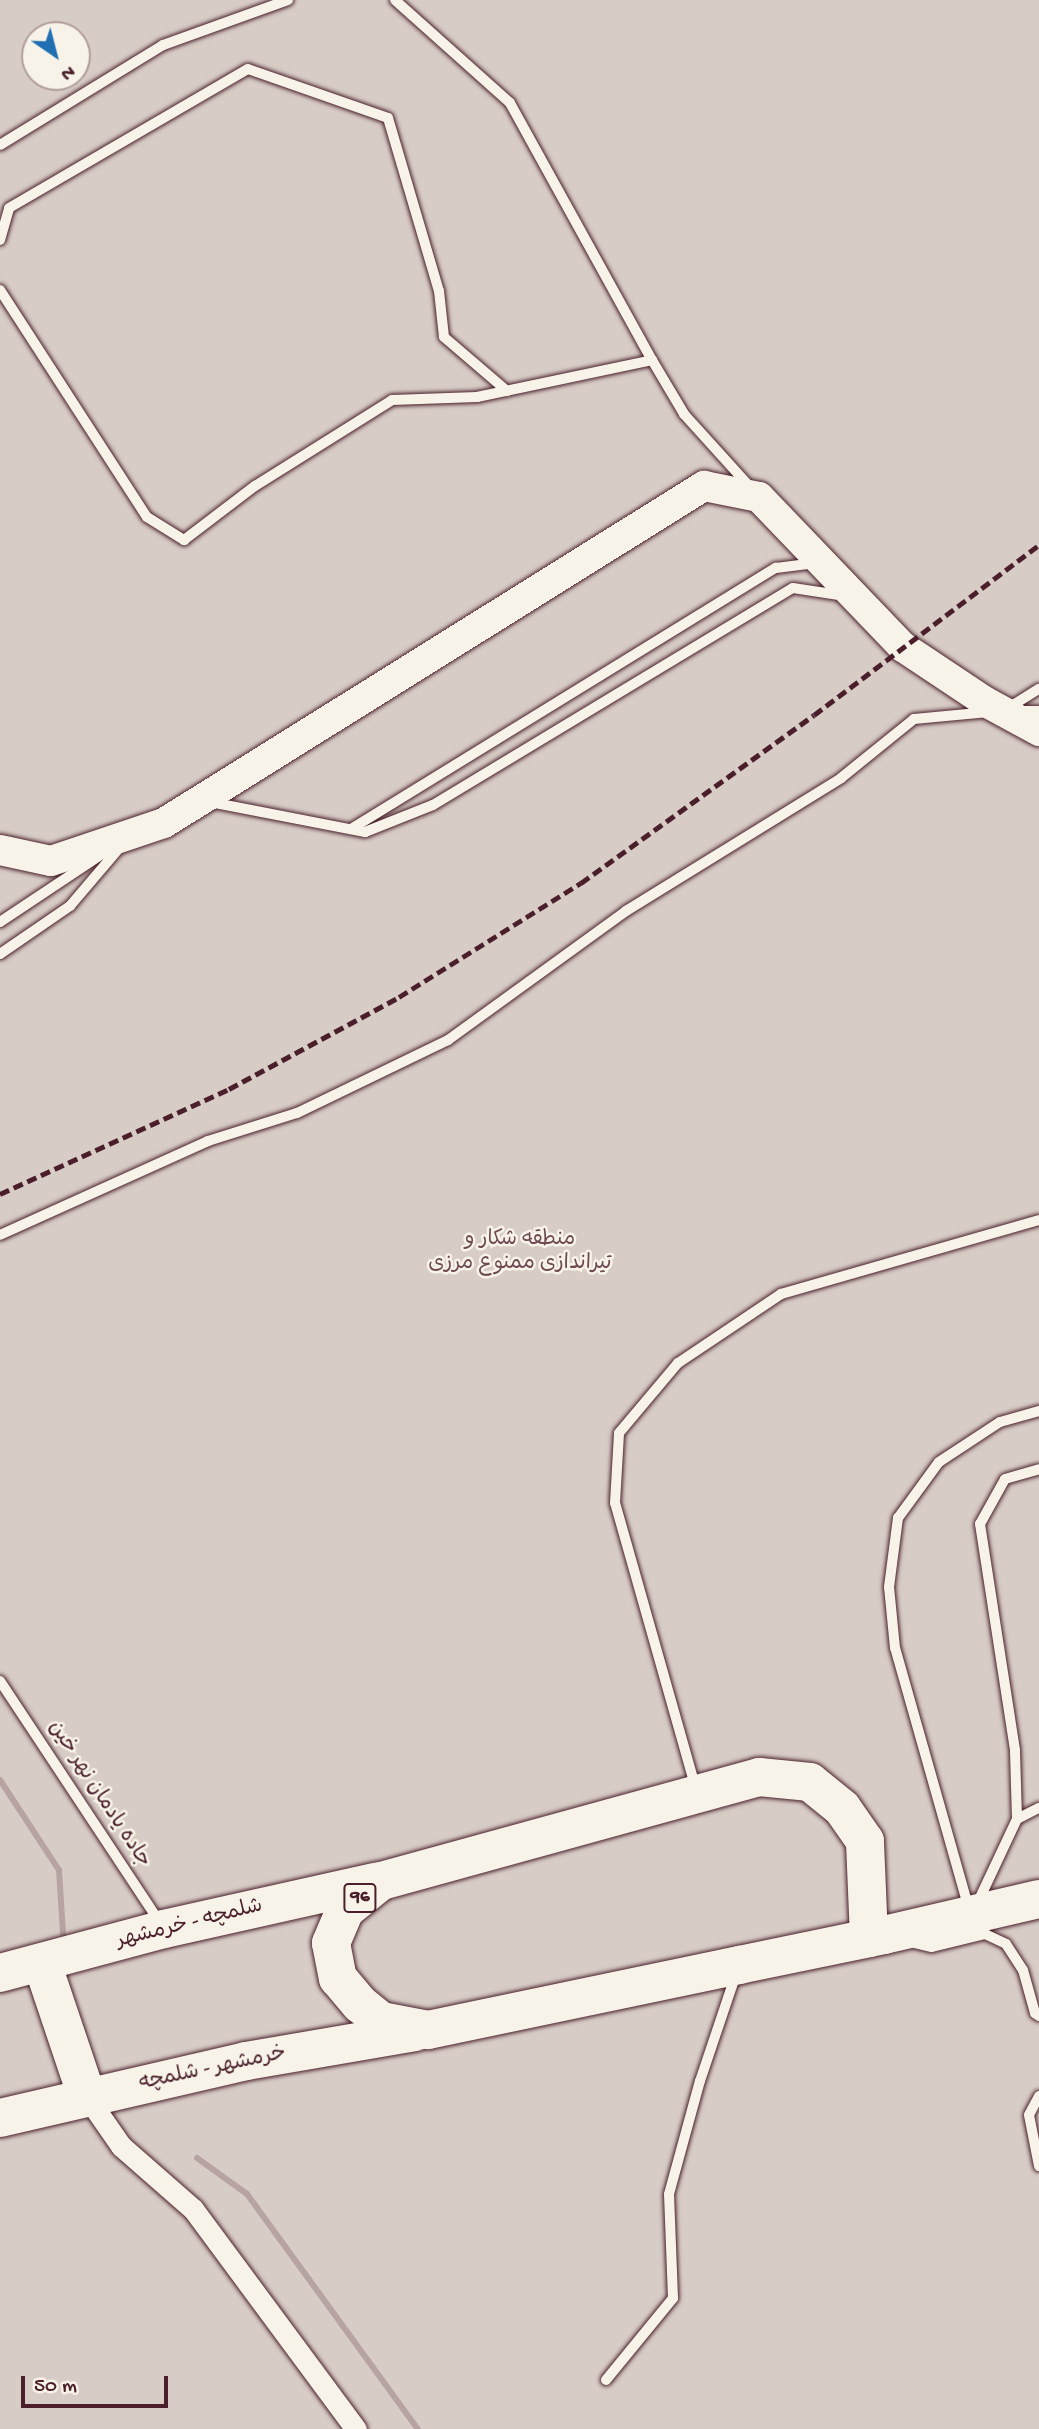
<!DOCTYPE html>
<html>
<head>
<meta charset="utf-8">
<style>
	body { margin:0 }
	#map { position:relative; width:1039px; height:2429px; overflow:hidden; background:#f0ebe0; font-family:"Gochi Hand","Playpen Sans Arabic",sans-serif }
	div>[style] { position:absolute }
	.green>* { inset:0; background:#d8cdc6 }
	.stream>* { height:6px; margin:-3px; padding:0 3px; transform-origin:3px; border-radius:3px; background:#b7a4a2 }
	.roads { filter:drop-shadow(0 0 2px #4a1f2b) drop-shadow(0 0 2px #4a1f2b) }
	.lane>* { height:10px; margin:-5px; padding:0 5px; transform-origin:5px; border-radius:5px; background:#f7f3e8 }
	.street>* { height:21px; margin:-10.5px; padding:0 10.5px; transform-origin:10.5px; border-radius:10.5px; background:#f7f3e8 }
	.secondary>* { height:30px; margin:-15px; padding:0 15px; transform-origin:15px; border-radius:15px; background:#f7f3e8 }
	.highway>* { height:38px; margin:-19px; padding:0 19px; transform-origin:19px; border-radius:19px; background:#f7f3e8 }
	.rail>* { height:5px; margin-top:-2.5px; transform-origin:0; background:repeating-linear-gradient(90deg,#4a1f2b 0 10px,transparent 0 15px) }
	span { translate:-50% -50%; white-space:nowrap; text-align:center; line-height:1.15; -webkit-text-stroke:5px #f7f3e8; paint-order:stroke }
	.shield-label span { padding:2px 5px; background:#f7f3e8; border:2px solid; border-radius:5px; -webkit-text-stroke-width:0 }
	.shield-label { font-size:19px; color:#4a1f2b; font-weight:700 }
	.park-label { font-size:21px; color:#6e4a52 }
	.street-label { font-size:21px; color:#4a1f2b }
	.north { position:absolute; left:21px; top:21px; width:70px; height:70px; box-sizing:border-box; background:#f7f3e8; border:2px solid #b29e9c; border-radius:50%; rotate:145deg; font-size:19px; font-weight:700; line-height:28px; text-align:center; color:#4a1f2b }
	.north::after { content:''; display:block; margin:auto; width:24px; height:32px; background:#1f6fb2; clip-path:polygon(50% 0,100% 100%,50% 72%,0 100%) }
	.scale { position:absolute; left:21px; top:2376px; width:147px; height:32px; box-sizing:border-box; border:4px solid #4a1f2b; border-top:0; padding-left:9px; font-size:21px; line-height:24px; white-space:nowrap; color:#4a1f2b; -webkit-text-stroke:5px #f7f3e8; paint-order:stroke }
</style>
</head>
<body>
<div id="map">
	<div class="green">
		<div style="clip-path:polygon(evenodd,0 0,1039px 0,1039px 2429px,0 2429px,0 0,35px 35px,77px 35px,77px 77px,35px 77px,35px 35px)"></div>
	</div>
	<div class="stream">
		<div style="left:0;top:1780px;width:108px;rotate:56.8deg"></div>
		<div style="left:59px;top:1870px;width:64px;rotate:86.4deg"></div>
		<div style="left:197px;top:2158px;width:62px;rotate:35.8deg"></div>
		<div style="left:247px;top:2194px;width:291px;rotate:54deg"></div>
	</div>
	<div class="roads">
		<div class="lane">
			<div style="left:395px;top:0;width:154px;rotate:41.8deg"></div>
			<div style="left:510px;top:103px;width:294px;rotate:61.1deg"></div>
			<div style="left:0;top:145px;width:191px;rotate:-31.5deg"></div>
			<div style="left:163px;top:45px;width:133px;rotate:-19.8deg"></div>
			<div style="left:0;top:240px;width:33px;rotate:-74deg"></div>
			<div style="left:9px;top:208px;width:276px;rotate:-30.2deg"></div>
			<div style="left:248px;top:69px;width:148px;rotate:19.3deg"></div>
			<div style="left:388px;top:118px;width:180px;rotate:73.6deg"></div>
			<div style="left:439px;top:291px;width:46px;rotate:83.8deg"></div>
			<div style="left:444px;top:337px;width:83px;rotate:40.6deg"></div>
			<div style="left:0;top:290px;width:270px;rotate:57.1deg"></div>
			<div style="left:147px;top:517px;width:44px;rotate:31.9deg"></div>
			<div style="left:184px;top:540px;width:89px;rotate:-37.3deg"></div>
			<div style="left:255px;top:486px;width:162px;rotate:-32.1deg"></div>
			<div style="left:392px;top:400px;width:85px;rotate:-2deg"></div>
			<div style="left:477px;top:397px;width:179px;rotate:-11.9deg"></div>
			<div style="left:652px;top:360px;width:63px;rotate:59.3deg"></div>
			<div style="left:684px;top:414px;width:98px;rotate:47.9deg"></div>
			<div style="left:1005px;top:710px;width:40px;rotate:-32deg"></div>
			<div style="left:1019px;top:711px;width:20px"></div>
			<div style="left:210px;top:802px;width:158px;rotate:11deg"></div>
			<div style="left:365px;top:832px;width:73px;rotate:-21.7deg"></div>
			<div style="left:433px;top:805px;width:420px;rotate:-31.1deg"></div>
			<div style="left:793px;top:588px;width:53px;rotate:8.7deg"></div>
			<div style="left:351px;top:829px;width:499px;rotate:-31.6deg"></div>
			<div style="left:776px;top:568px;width:40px;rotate:-7.1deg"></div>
			<div style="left:0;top:922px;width:118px;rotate:-33.6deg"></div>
			<div style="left:0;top:954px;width:85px;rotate:-34.4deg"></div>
			<div style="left:70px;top:906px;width:80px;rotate:-49.6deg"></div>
			<div style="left:0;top:1235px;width:228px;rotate:-24.3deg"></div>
			<div style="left:208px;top:1141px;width:93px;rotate:-17.5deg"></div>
			<div style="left:297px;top:1113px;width:168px;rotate:-25.8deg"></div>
			<div style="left:448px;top:1040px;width:220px;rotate:-35.9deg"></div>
			<div style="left:626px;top:911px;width:253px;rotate:-31.7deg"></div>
			<div style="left:841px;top:778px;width:94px;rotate:-38.9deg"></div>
			<div style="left:914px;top:719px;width:75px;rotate:-5.3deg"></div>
			<div style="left:0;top:1681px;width:291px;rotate:56.5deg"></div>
			<div style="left:696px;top:1789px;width:297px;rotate:-105.8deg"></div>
			<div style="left:615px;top:1503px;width:70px;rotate:-86.7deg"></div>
			<div style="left:619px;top:1433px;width:92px;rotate:-49.9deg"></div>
			<div style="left:678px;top:1363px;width:124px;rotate:-33.8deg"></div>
			<div style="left:781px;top:1294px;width:268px;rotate:-16deg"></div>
			<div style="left:1017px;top:1819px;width:25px;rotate:-27deg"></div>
			<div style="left:977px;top:1904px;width:94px;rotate:-64.8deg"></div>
			<div style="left:1017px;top:1819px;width:69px;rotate:-91.7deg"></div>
			<div style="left:1015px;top:1750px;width:229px;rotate:-98.8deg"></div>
			<div style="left:980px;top:1524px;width:51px;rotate:-60.9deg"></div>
			<div style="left:1005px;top:1479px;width:35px;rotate:-16deg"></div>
			<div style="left:969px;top:1909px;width:271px;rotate:-105.8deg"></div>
			<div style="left:895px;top:1648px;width:61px;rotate:-95.6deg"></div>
			<div style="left:889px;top:1587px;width:70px;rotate:-82.6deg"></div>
			<div style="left:898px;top:1518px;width:69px;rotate:-53.8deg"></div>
			<div style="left:939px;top:1462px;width:73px;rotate:-33.3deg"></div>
			<div style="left:1000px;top:1422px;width:41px;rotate:-15.8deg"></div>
			<div style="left:914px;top:1943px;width:18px;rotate:13deg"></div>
			<div style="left:932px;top:1947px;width:55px;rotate:-13.8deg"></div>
			<div style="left:985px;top:1934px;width:23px;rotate:25deg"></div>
			<div style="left:1006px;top:1944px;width:31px;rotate:57deg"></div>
			<div style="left:1023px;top:1970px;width:45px;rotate:74.4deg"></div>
			<div style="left:1035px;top:2013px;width:5px;rotate:37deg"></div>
			<div style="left:1039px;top:2096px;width:21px;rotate:118deg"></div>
			<div style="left:1029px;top:2115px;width:52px;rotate:78.9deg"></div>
			<div style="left:606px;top:2380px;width:106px;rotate:-50.7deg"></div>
			<div style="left:673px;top:2298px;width:104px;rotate:-92.2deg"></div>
			<div style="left:669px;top:2194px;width:117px;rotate:-74.7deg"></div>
			<div style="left:700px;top:2081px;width:113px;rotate:-71.4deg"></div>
		</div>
		<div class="street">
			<div style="left:87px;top:2097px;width:60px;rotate:55.2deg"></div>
			<div style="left:121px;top:2146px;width:96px;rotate:41.2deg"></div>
			<div style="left:193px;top:2209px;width:274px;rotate:53.5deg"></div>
		</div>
		<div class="secondary">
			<div style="left:0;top:850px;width:52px;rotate:12.2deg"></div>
			<div style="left:51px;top:861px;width:119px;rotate:-18.6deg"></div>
			<div style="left:164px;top:823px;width:637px;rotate:-31.97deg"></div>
			<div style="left:704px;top:486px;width:56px;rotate:11.3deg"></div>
			<div style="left:759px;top:497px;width:208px;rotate:46.2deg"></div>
			<div style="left:903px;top:647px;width:97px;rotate:33.7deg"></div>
			<div style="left:984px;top:701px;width:63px;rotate:28.6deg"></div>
		</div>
		<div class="highway">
			<div style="left:869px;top:1938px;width:97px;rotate:-92.4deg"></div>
			<div style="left:865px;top:1841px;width:40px;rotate:-124.9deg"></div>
			<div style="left:842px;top:1808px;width:41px;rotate:-140.9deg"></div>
			<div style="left:810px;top:1782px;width:51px;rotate:-174.4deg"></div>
			<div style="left:759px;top:1777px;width:392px;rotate:164.6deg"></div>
			<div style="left:381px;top:1881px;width:46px;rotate:141.1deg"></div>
			<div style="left:345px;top:1910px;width:36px;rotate:113deg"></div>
			<div style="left:331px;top:1943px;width:36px;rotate:79deg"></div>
			<div style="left:338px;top:1978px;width:34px;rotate:50deg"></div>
			<div style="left:360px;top:2004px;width:27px;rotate:39deg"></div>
			<div style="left:381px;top:2021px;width:48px;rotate:10.8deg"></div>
			<div style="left:428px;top:2030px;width:318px;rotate:-11.8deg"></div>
			<div style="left:739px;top:1965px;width:133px;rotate:-11.7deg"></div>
			<div style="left:869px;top:1938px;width:15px;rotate:-11deg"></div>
			<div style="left:884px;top:1935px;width:159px;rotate:-13.1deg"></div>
			<div style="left:42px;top:1963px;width:141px;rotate:71.4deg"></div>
			<div style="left:0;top:1973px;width:170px;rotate:-15deg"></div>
			<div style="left:164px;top:1929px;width:216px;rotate:-12.6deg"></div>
			<div style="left:0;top:2118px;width:253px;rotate:-13deg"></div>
			<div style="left:246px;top:2061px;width:172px;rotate:-9.7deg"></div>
		</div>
	</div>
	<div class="rail">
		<div style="left:0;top:1194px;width:252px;rotate:-24.6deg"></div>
		<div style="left:229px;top:1089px;width:193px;rotate:-28.4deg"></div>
		<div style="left:399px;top:997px;width:215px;rotate:-32.1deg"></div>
		<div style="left:581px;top:883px;width:287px;rotate:-35.8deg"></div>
		<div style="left:814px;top:715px;width:282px;rotate:-37.1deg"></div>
	</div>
	<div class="shield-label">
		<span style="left:360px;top:1898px">96</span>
	</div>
	<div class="park-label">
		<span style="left:520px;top:1253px">منطقه شکار و<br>تیراندازی ممنوع مرزی</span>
	</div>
	<div class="street-label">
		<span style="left:98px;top:1795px;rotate:57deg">جاده یادمان نهر خین</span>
		<span style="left:190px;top:1925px;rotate:-14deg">شلمچه - خرمشهر</span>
		<span style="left:213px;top:2070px;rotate:-12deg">خرمشهر - شلمچه</span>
	</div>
	<div class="north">N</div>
	<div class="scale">50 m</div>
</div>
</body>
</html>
